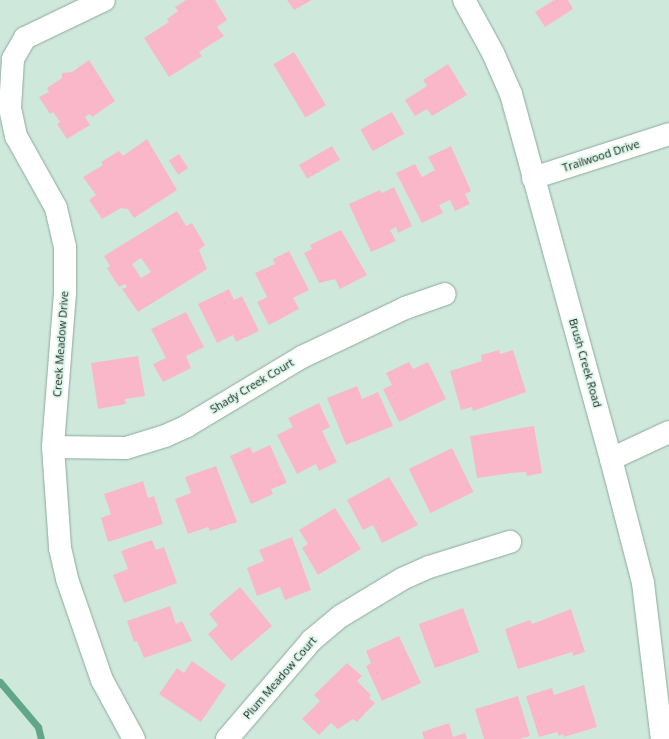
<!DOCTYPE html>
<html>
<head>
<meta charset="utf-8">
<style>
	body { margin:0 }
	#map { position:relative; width:669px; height:739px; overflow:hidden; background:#cee9dc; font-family:"Open Sans",sans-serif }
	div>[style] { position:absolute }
	.stream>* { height:7px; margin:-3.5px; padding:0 3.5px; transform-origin:3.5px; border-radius:3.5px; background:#62a68a }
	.building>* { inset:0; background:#fab7ca; transform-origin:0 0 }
	.roads { filter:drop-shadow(0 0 1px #8fa89d) drop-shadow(0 0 1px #8fa89d) }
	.minor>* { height:22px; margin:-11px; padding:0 11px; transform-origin:11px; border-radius:11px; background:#fff }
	span { translate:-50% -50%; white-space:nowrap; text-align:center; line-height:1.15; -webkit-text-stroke:3.5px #dbf6e9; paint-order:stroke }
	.street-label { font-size:11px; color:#141d19 }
</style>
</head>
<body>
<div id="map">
	<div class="stream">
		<div style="left:0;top:682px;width:59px;rotate:49.8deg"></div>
		<div style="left:38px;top:727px;width:12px;rotate:76deg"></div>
	</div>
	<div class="building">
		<div style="clip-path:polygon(186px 0,215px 0,227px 20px,217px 27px,224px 36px,199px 52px,202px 56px,169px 77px,144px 38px,169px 22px,167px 19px,178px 11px,175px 7px)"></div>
		<div style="clip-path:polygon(287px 0,312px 0,294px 10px)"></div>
		<div style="clip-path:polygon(554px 0,568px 0,573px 9px,545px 27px,535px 12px)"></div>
		<div style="left:294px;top:52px;width:62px;height:24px;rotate:59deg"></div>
		<div style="clip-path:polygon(89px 60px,115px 101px,92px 117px,90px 114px,85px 117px,90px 125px,67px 139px,57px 124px,60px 122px,53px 112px,50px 114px,39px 97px,49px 92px,47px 88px,62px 78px,62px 73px,72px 72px)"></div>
		<div style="clip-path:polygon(448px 64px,467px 95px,432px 116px,427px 109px,415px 116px,405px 100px,427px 86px,423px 80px)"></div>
		<div style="left:392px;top:112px;width:25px;height:36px;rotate:61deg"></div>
		<div style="clip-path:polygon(147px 139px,177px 190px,134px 218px,128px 209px,121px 208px,102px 219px,89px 200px,96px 195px,83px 177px,103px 165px,101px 162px,119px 151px,123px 156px)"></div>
		<div style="left:332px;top:146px;width:16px;height:38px;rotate:60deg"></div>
		<div style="clip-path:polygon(451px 146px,471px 191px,465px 194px,470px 204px,455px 211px,450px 200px,439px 205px,443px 213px,422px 223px,396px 173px,415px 164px,422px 177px,435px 170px,428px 157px)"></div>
		<div style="left:179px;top:154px;width:17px;height:12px;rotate:57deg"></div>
		<div style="clip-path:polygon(394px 187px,412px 226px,398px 233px,396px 227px,390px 230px,396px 241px,371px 252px,349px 204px,380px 190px,382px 193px)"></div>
		<div style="clip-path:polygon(evenodd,177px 211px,186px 226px,192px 223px,205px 245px,199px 250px,207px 269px,138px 312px,122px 289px,127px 287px,125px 284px,119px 287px,107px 268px,110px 266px,104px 256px,177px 211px,141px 258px,151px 272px,141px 278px,132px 264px,141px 258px)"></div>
		<div style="clip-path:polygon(341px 230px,367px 275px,340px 289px,335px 279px,319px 283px,304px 253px,312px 249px,310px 245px)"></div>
		<div style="clip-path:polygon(289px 251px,309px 290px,293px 298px,299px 309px,269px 325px,257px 302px,267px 297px,255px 273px,275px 264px,273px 259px)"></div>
		<div style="clip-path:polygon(229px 289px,234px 300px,242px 296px,259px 331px,236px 342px,233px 335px,217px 343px,198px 304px)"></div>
		<div style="clip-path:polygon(186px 312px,204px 347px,186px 356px,191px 368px,163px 382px,153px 364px,166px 358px,151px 329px)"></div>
		<div style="clip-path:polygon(499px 350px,500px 354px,513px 350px,526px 392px,473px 411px,472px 407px,461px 410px,450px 371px,482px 361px,481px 355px)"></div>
		<div style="clip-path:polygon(138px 356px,145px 396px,125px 399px,126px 404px,98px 409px,91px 363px)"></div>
		<div style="clip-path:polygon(409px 362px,413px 369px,428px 362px,446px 399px,399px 422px,383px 389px,392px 385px,386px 373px)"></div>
		<div style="clip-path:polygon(357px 386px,362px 399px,378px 392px,393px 426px,346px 445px,327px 398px)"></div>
		<div style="clip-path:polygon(319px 403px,330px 427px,322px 431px,337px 462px,319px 471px,316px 464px,297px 474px,277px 435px,293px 427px,288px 418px)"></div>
		<div style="clip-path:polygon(534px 426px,542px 473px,527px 476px,526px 472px,511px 473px,477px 478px,470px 436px)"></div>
		<div style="clip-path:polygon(270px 445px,287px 483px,271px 489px,273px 494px,251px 504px,230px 456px,250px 447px,253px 453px)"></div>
		<div style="left:452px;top:448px;width:49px;height:48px;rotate:64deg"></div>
		<div style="clip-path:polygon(216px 466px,237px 522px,210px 531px,208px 527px,188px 534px,175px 499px,191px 493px,185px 477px)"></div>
		<div style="clip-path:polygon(389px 477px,418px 525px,382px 543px,373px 525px,363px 530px,347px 500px)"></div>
		<div style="clip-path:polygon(143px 481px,148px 498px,154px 496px,163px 524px,108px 542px,101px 518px,111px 514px,104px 494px)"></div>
		<div style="clip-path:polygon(335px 508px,361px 549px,318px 575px,302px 548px,308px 544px,299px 530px)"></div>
		<div style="clip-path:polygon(292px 537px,311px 590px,285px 600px,280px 587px,257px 596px,247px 568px,264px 561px,259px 550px)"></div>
		<div style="clip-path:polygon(152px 540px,156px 550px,164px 547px,177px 583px,124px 603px,113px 575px,128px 569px,121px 551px)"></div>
		<div style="clip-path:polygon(240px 587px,272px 626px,231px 661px,208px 634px,218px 625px,209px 614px)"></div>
		<div style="clip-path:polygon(170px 606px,176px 624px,182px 621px,192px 641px,144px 658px,137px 641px,134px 642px,127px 621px)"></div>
		<div style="left:463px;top:608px;width:47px;height:47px;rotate:70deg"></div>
		<div style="clip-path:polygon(571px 609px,585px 652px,573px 656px,572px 652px,518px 669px,505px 629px,530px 620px,532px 624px)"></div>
		<div style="clip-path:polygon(399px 636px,421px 683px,382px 701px,366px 666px,371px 663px,366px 651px)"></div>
		<div style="clip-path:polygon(192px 661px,226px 685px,201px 722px,159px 694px,177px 668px,184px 673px)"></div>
		<div style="clip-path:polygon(347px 663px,362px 676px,357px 681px,371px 695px,369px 698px,375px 703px,357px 722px,353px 719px,338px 729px,331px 723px,319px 735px,302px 719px,320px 701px,314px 695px)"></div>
		<div style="clip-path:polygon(584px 685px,597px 727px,564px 737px,563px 734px,559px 736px,557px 732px,539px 737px,526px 696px,552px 688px,554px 695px)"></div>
		<div style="clip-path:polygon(518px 696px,530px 736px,519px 739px,484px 739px,475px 709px)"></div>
		<div style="clip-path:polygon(449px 723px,453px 737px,465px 733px,467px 739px,424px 739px,422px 732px)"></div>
	</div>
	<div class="roads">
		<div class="minor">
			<div style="left:104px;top:0;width:88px;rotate:154.3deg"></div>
			<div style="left:25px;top:38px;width:24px;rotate:120deg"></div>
			<div style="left:13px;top:59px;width:49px;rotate:93.5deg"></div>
			<div style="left:10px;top:108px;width:29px;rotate:78deg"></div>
			<div style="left:16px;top:136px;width:82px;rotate:60.9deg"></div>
			<div style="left:56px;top:208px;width:40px;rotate:77deg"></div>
			<div style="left:65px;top:247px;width:46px;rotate:90deg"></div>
			<div style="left:65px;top:293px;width:154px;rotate:94.5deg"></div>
			<div style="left:53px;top:447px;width:101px;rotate:86deg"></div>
			<div style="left:60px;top:548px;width:32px;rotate:77deg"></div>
			<div style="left:67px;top:579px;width:107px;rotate:70.9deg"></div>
			<div style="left:102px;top:680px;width:67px;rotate:61.5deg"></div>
			<div style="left:464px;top:0;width:60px;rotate:61.3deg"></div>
			<div style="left:493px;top:53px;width:45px;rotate:66.3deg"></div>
			<div style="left:511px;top:94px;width:378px;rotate:74.7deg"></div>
			<div style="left:611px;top:459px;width:128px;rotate:75.5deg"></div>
			<div style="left:643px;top:583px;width:157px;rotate:83.1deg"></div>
			<div style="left:533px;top:178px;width:143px;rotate:-17.9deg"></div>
			<div style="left:53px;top:447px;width:73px;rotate:0.8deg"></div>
			<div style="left:126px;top:448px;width:41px;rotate:-17.1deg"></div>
			<div style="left:165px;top:436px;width:24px;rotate:-24deg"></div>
			<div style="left:187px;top:426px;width:134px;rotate:-31deg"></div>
			<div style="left:302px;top:357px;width:114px;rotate:-25.4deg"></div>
			<div style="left:405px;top:308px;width:42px;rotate:-19.3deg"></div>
			<div style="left:611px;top:459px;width:64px;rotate:-25deg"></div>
			<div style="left:227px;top:739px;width:130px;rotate:-49.4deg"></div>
			<div style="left:312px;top:640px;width:38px;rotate:-40deg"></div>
			<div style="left:341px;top:616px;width:71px;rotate:-31.2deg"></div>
			<div style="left:402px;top:579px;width:30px;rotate:-24deg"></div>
			<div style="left:429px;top:567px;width:85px;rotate:-17.2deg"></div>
		</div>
	</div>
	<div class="street-label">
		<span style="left:601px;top:156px;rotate:-18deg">Trailwood Drive</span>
		<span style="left:61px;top:344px;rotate:-86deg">Creek Meadow Drive</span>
		<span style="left:585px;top:363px;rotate:74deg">Brush Creek Road</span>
		<span style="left:252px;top:386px;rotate:-31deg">Shady Creek Court</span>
		<span style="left:280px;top:678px;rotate:-49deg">Plum Meadow Court</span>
	</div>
</div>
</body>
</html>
